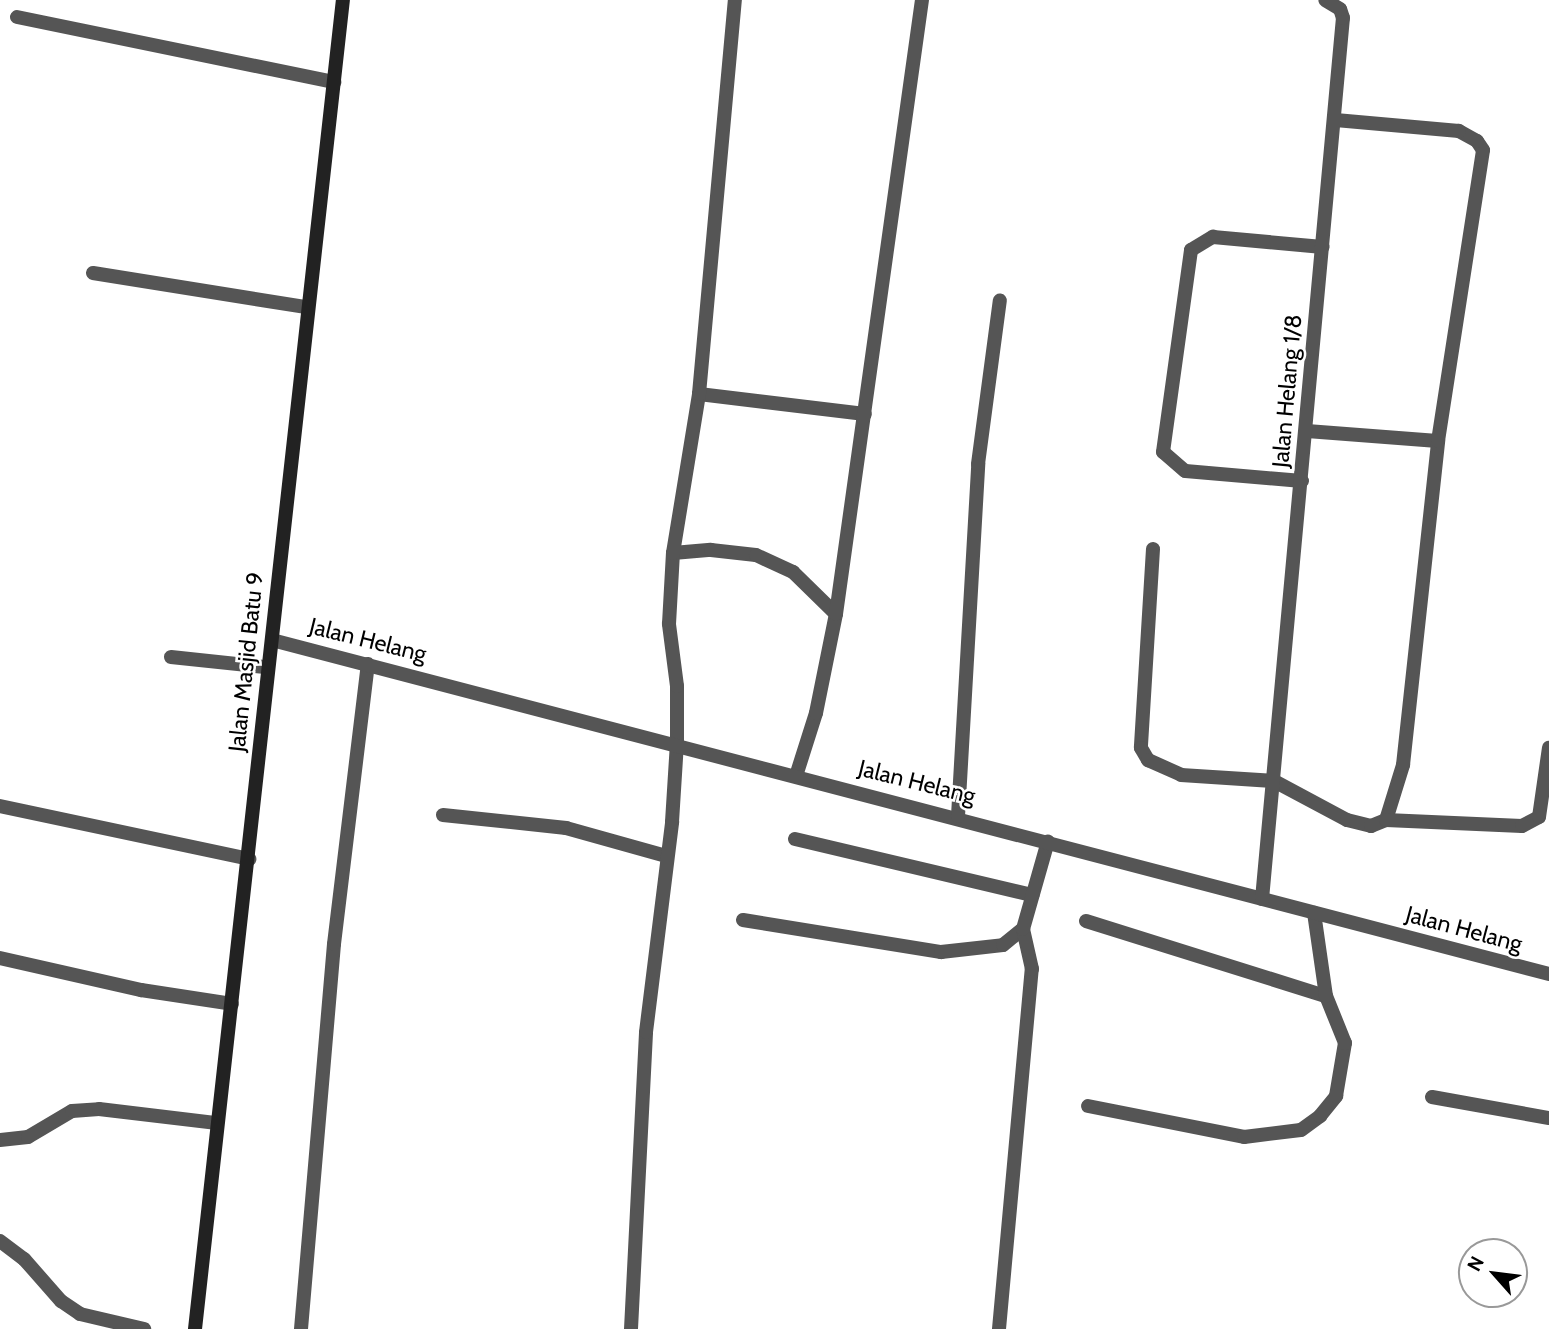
<!DOCTYPE html>
<html>
<head>
<meta charset="utf-8">
<style>
	body { margin:0 }
	#map { position:relative; width:1549px; height:1329px; overflow:hidden; background:#fff; font-family:Cabin,sans-serif }
	div>[style] { position:absolute }
	.service>* { height:14px; margin:-7px; padding:0 7px; transform-origin:7px; border-radius:7px; background:#555 }
	.minor>* { height:14px; margin:-7px; padding:0 7px; transform-origin:7px; border-radius:7px; background:#555 }
	.secondary>* { height:14px; margin:-7px; padding:0 7px; transform-origin:7px; border-radius:7px; background:#222 }
	span { translate:-50% -50%; white-space:nowrap; text-align:center; line-height:1.15; -webkit-text-stroke:5px #fff; paint-order:stroke }
	.street-label { font-size:23px; color:#000 }
	.north { position:absolute; left:1458px; top:1238px; width:70px; height:70px; box-sizing:border-box; background:#fff; border:2px solid #999; border-radius:50%; rotate:298deg; font-size:19px; font-weight:700; line-height:28px; text-align:center; color:#000 }
	.north::after { content:''; display:block; margin:auto; width:24px; height:32px; background:#000; clip-path:polygon(50% 0,100% 100%,50% 72%,0 100%) }
</style>
</head>
<body>
<div id="map">
	<div class="service">
		<div style="left:93px;top:273px;width:216px;rotate:9.1deg"></div>
		<div style="left:699px;top:394px;width:167px;rotate:6.9deg"></div>
		<div style="left:1307px;top:431px;width:131px;rotate:4.4deg"></div>
		<div style="left:1302px;top:481px;width:117px;rotate:-175.1deg"></div>
		<div style="left:1185px;top:471px;width:29px;rotate:-139deg"></div>
		<div style="left:1163px;top:452px;width:204px;rotate:-82.1deg"></div>
		<div style="left:1191px;top:250px;width:26px;rotate:-31deg"></div>
		<div style="left:1213px;top:237px;width:110px;rotate:5.2deg"></div>
		<div style="left:1153px;top:549px;width:199px;rotate:93.5deg"></div>
		<div style="left:1141px;top:748px;width:14px;rotate:60deg"></div>
		<div style="left:1148px;top:760px;width:36px;rotate:24deg"></div>
		<div style="left:1181px;top:775px;width:93px;rotate:3.7deg"></div>
		<div style="left:1274px;top:781px;width:83px;rotate:28.1deg"></div>
		<div style="left:1347px;top:820px;width:25px;rotate:14deg"></div>
		<div style="left:1371px;top:826px;width:16px;rotate:-22deg"></div>
		<div style="left:1386px;top:820px;width:58px;rotate:-72.8deg"></div>
		<div style="left:1403px;top:765px;width:326px;rotate:-83.8deg"></div>
		<div style="left:1438px;top:441px;width:294px;rotate:-81.2deg"></div>
		<div style="left:1483px;top:150px;width:11px;rotate:-124deg"></div>
		<div style="left:1477px;top:141px;width:21px;rotate:-151deg"></div>
		<div style="left:1459px;top:131px;width:124px;rotate:-174.9deg"></div>
		<div style="left:673px;top:553px;width:38px;rotate:-5deg"></div>
		<div style="left:711px;top:550px;width:45px;rotate:6.3deg"></div>
		<div style="left:756px;top:555px;width:41px;rotate:24.7deg"></div>
		<div style="left:793px;top:572px;width:60px;rotate:44.3deg"></div>
		<div style="left:171px;top:657px;width:95px;rotate:6.1deg"></div>
		<div style="left:796px;top:776px;width:66px;rotate:-72.4deg"></div>
		<div style="left:816px;top:713px;width:101px;rotate:-78.6deg"></div>
		<div style="left:836px;top:614px;width:620px;rotate:-82.03deg"></div>
		<div style="left:443px;top:815px;width:124px;rotate:6deg"></div>
		<div style="left:566px;top:828px;width:104px;rotate:15.6deg"></div>
		<div style="left:1386px;top:820px;width:136px;rotate:2.5deg"></div>
		<div style="left:1522px;top:826px;width:19px;rotate:-28deg"></div>
		<div style="left:1539px;top:817px;width:70px;rotate:-81.8deg"></div>
		<div style="left:795px;top:839px;width:244px;rotate:13.3deg"></div>
		<div style="left:743px;top:920px;width:201px;rotate:9.2deg"></div>
		<div style="left:941px;top:952px;width:62px;rotate:-6.4deg"></div>
		<div style="left:1003px;top:945px;width:26px;rotate:-39deg"></div>
		<div style="left:1086px;top:921px;width:251px;rotate:17.4deg"></div>
		<div style="left:1432px;top:1097px;width:119px;rotate:10.2deg"></div>
		<div style="left:1088px;top:1106px;width:159px;rotate:11.2deg"></div>
		<div style="left:1244px;top:1137px;width:57px;rotate:-7deg"></div>
		<div style="left:1301px;top:1130px;width:24px;rotate:-36deg"></div>
		<div style="left:1320px;top:1116px;width:26px;rotate:-51deg"></div>
		<div style="left:1336px;top:1096px;width:54px;rotate:-80.4deg"></div>
		<div style="left:1345px;top:1043px;width:51px;rotate:-112deg"></div>
		<div style="left:1326px;top:996px;width:84px;rotate:-98.2deg"></div>
		<div style="left:0;top:1241px;width:30px;rotate:37deg"></div>
		<div style="left:24px;top:1259px;width:56px;rotate:48.6deg"></div>
		<div style="left:61px;top:1301px;width:23px;rotate:34deg"></div>
		<div style="left:80px;top:1314px;width:66px;rotate:13.2deg"></div>
		<div style="left:301px;top:1329px;width:386px;rotate:-85.1deg"></div>
		<div style="left:334px;top:944px;width:282px;rotate:-83.1deg"></div>
		<div style="left:631px;top:1329px;width:297px;rotate:-87.1deg"></div>
		<div style="left:646px;top:1032px;width:212px;rotate:-82.9deg"></div>
		<div style="left:672px;top:822px;width:79px;rotate:-86.4deg"></div>
		<div style="left:677px;top:743px;width:57px;rotate:-90deg"></div>
		<div style="left:677px;top:686px;width:63px;rotate:-97.4deg"></div>
		<div style="left:669px;top:624px;width:71px;rotate:-86.8deg"></div>
		<div style="left:673px;top:553px;width:161px;rotate:-80.7deg"></div>
		<div style="left:699px;top:394px;width:396px;rotate:-84.8deg"></div>
		<div style="left:999px;top:1329px;width:362px;rotate:-84.8deg"></div>
		<div style="left:1032px;top:969px;width:41px;rotate:-102.7deg"></div>
		<div style="left:1023px;top:929px;width:91px;rotate:-74.1deg"></div>
	</div>
	<div class="minor">
		<div style="left:17px;top:17px;width:324px;rotate:11.6deg"></div>
		<div style="left:272px;top:640px;width:1320px;rotate:14.66deg"></div>
		<div style="left:0;top:806px;width:255px;rotate:12deg"></div>
		<div style="left:958px;top:816px;width:353px;rotate:-86.7deg"></div>
		<div style="left:978px;top:464px;width:165px;rotate:-82.4deg"></div>
		<div style="left:1262px;top:899px;width:885px;rotate:-84.75deg"></div>
		<div style="left:1343px;top:18px;width:9px;rotate:-108deg"></div>
		<div style="left:1340px;top:9px;width:17px;rotate:-149deg"></div>
		<div style="left:0;top:958px;width:145px;rotate:12.8deg"></div>
		<div style="left:141px;top:990px;width:92px;rotate:8.7deg"></div>
		<div style="left:0;top:1140px;width:28px;rotate:-6deg"></div>
		<div style="left:28px;top:1137px;width:51px;rotate:-30.6deg"></div>
		<div style="left:72px;top:1111px;width:27px;rotate:-4deg"></div>
		<div style="left:99px;top:1109px;width:119px;rotate:6.8deg"></div>
	</div>
	<div class="secondary">
		<div style="left:195px;top:1329px;width:1337px;rotate:-83.65deg"></div>
	</div>
	<div class="street-label">
		<span style="left:1287px;top:391px;rotate:-85deg">Jalan Helang 1/8</span>
		<span style="left:368px;top:640px;rotate:14deg">Jalan Helang</span>
		<span style="left:246px;top:662px;rotate:-84deg">Jalan Masjid Batu 9</span>
		<span style="left:917px;top:782px;rotate:14deg">Jalan Helang</span>
		<span style="left:1464px;top:929px;rotate:15deg">Jalan Helang</span>
	</div>
	<div class="north">N</div>
</div>
</body>
</html>
